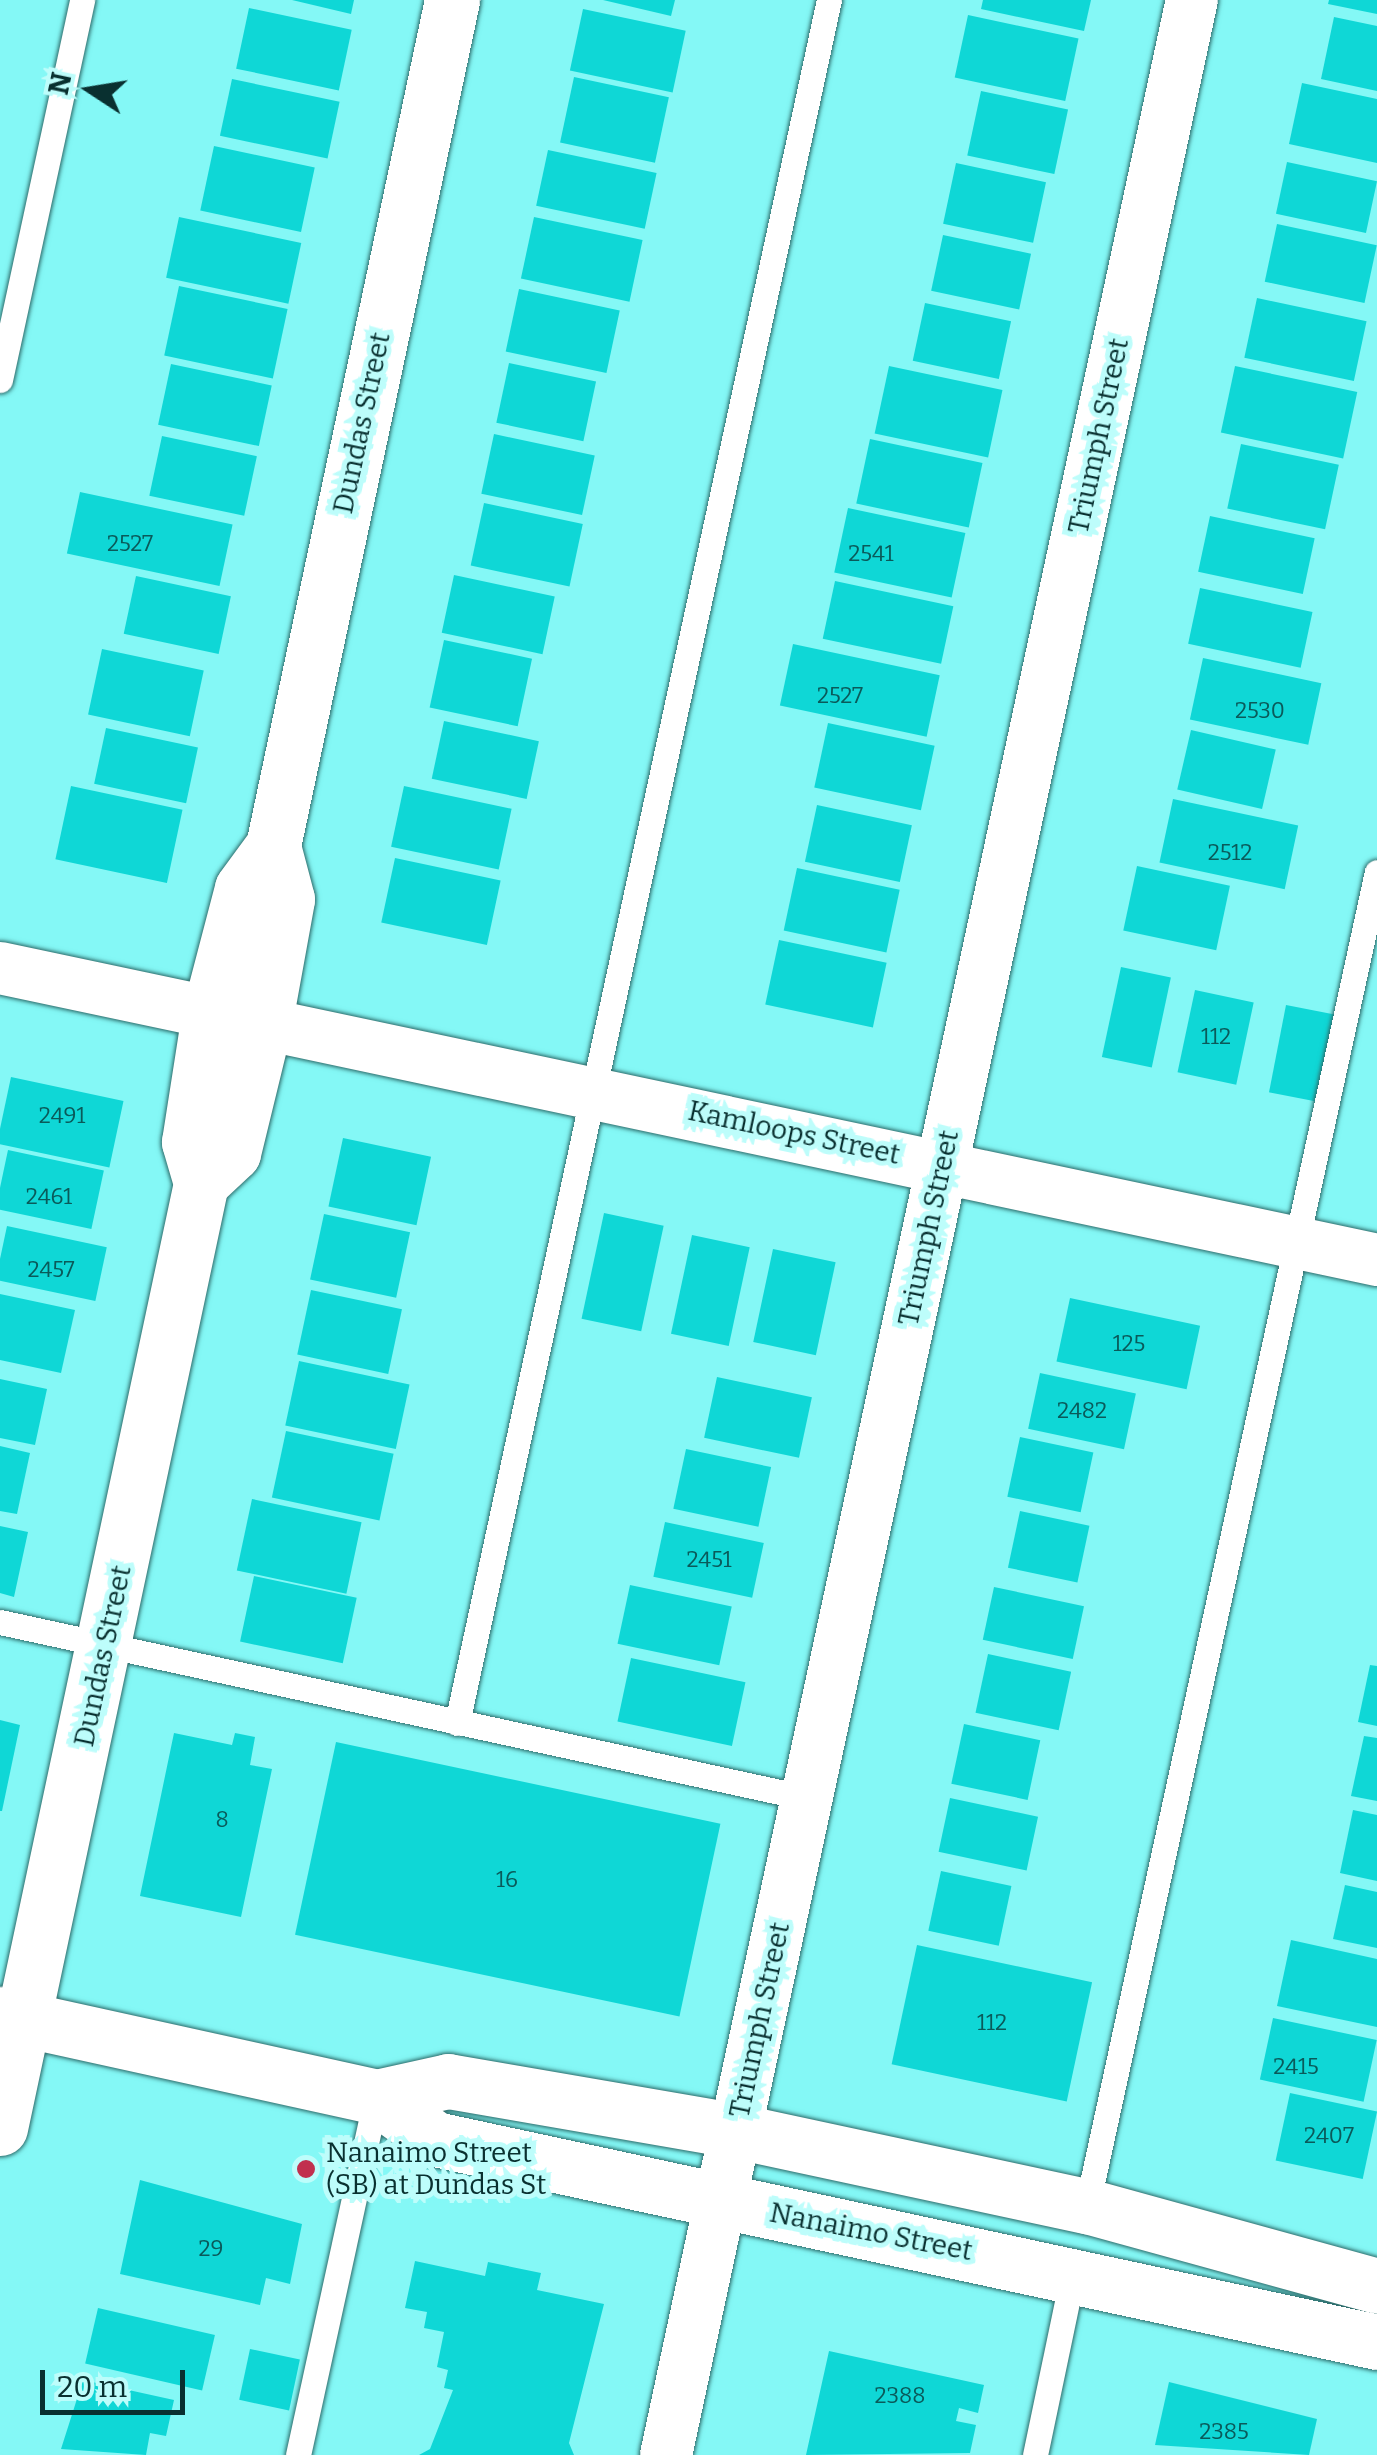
<!DOCTYPE html>
<html>
<head>
<meta charset="utf-8">
<style>
	body { margin:0 }
	#map { position:relative; width:1377px; height:2455px; overflow:hidden; background:#84f8f6; font-family:Bitter,serif }
	div>[style] { position:absolute }
	.building>* { inset:0; background:#0fd7d6; transform-origin:0 0 }
	.roads { filter:drop-shadow(0 0 2px #2d6b6a) drop-shadow(0 0 2px #2d6b6a) }
	.lane>* { height:25px; margin:-12.5px; padding:0 12.5px; transform-origin:12.5px; border-radius:12.5px; background:#fff }
	.street>* { height:52px; margin:-26px; padding:0 26px; transform-origin:26px; border-radius:26px; background:#fff }
	.secondary>* { height:55px; margin:-27.5px; padding:0 27.5px; transform-origin:27.5px; border-radius:27.5px; background:#fff }
	.dots>* { width:28px; height:28px; translate:-50% -50%; box-sizing:border-box; border:5px solid #bdfdfb; border-radius:50% }
	span { translate:-50% -50%; white-space:nowrap; text-align:center; line-height:1.15; -webkit-text-stroke:10px #bdfdfb; paint-order:stroke }
	.number-label { font-size:22px; color:#0a5a5a }
	.number-label span { -webkit-text-stroke-width:0 }
	.street-label { font-size:28px; color:#093030 }
	.poi-label { font-size:28px; color:#093030 }
	.left { translate:0 -50%; text-align:left }
	.north { position:absolute; left:40px; top:40px; width:100px; height:100px; -webkit-text-stroke:8px #bdfdfb; paint-order:stroke; rotate:282deg; font-size:28px; font-weight:700; line-height:40px; text-align:center; color:#093030 }
	.north::after { content:''; display:block; margin:auto; width:35px; height:45px; background:#093030; clip-path:polygon(50% 0,100% 100%,50% 72%,0 100%) }
	.scale { position:absolute; left:40px; top:2370px; width:145px; height:45px; box-sizing:border-box; border:5px solid #093030; border-top:0; padding-left:12px; font-size:30px; line-height:35px; white-space:nowrap; color:#093030; -webkit-text-stroke:8px #bdfdfb; paint-order:stroke }
</style>
</head>
<body>
<div id="map">
	<div class="building">
		<div style="clip-path:polygon(292px 0,354px 0,351px 14px)"></div>
		<div style="clip-path:polygon(603px 0,675px 0,671px 16px)"></div>
		<div style="clip-path:polygon(983px 0,1091px 0,1084px 31px,981px 9px)"></div>
		<div style="clip-path:polygon(1329px 0,1377px 0,1377px 14px,1328px 4px)"></div>
		<div style="left:249px;top:8px;width:105px;height:62px;rotate:12deg"></div>
		<div style="left:583px;top:9px;width:105px;height:63px;rotate:12deg"></div>
		<div style="left:968px;top:15px;width:113px;height:64px;rotate:12deg"></div>
		<div style="clip-path:polygon(1334px 17px,1377px 26px,1377px 91px,1321px 79px)"></div>
		<div style="left:574px;top:77px;width:97px;height:67px;rotate:12deg"></div>
		<div style="left:232px;top:79px;width:110px;height:58px;rotate:12deg"></div>
		<div style="clip-path:polygon(1302px 83px,1377px 99px,1377px 163px,1289px 144px)"></div>
		<div style="left:981px;top:91px;width:89px;height:66px;rotate:12deg"></div>
		<div style="left:214px;top:146px;width:103px;height:66px;rotate:12deg"></div>
		<div style="left:548px;top:150px;width:111px;height:57px;rotate:12deg"></div>
		<div style="left:1287px;top:162px;width:92px;height:53px;rotate:12deg"></div>
		<div style="left:956px;top:163px;width:92px;height:62px;rotate:12deg"></div>
		<div style="left:179px;top:217px;width:125px;height:62px;rotate:12deg"></div>
		<div style="left:534px;top:217px;width:111px;height:63px;rotate:12deg"></div>
		<div style="left:1277px;top:224px;width:102px;height:59px;rotate:12deg"></div>
		<div style="left:943px;top:235px;width:90px;height:57px;rotate:12deg"></div>
		<div style="left:179px;top:286px;width:111px;height:71px;rotate:12deg"></div>
		<div style="left:519px;top:289px;width:103px;height:64px;rotate:12deg"></div>
		<div style="left:1257px;top:298px;width:112px;height:61px;rotate:12deg"></div>
		<div style="left:925px;top:303px;width:88px;height:59px;rotate:12deg"></div>
		<div style="left:509px;top:363px;width:89px;height:61px;rotate:12deg"></div>
		<div style="left:171px;top:364px;width:103px;height:62px;rotate:12deg"></div>
		<div style="left:889px;top:366px;width:116px;height:69px;rotate:12deg"></div>
		<div style="left:1235px;top:366px;width:125px;height:68px;rotate:12deg"></div>
		<div style="left:494px;top:434px;width:103px;height:61px;rotate:12deg"></div>
		<div style="left:162px;top:436px;width:97px;height:61px;rotate:12deg"></div>
		<div style="left:870px;top:439px;width:115px;height:66px;rotate:12deg"></div>
		<div style="left:1241px;top:444px;width:100px;height:66px;rotate:12deg"></div>
		<div style="left:80px;top:492px;width:156px;height:63px;rotate:12deg"></div>
		<div style="left:484px;top:503px;width:101px;height:64px;rotate:12deg"></div>
		<div style="left:848px;top:508px;width:120px;height:66px;rotate:12deg"></div>
		<div style="left:1210px;top:516px;width:107px;height:57px;rotate:12deg"></div>
		<div style="left:454px;top:575px;width:103px;height:59px;rotate:12deg"></div>
		<div style="left:136px;top:576px;width:97px;height:59px;rotate:12deg"></div>
		<div style="left:835px;top:581px;width:121px;height:59px;rotate:12deg"></div>
		<div style="left:1200px;top:588px;width:115px;height:57px;rotate:12deg"></div>
		<div style="left:444px;top:640px;width:90px;height:69px;rotate:12deg"></div>
		<div style="left:793px;top:644px;width:150px;height:63px;rotate:12deg"></div>
		<div style="left:102px;top:649px;width:104px;height:67px;rotate:12deg"></div>
		<div style="left:1203px;top:658px;width:121px;height:63px;rotate:12deg"></div>
		<div style="left:444px;top:721px;width:97px;height:59px;rotate:12deg"></div>
		<div style="left:828px;top:723px;width:109px;height:66px;rotate:12deg"></div>
		<div style="left:106px;top:728px;width:94px;height:57px;rotate:12deg"></div>
		<div style="left:1191px;top:730px;width:87px;height:61px;rotate:13deg"></div>
		<div style="left:71px;top:786px;width:114px;height:75px;rotate:12deg"></div>
		<div style="left:404px;top:786px;width:110px;height:62px;rotate:12deg"></div>
		<div style="left:1173px;top:799px;width:128px;height:65px;rotate:12deg"></div>
		<div style="left:817px;top:805px;width:97px;height:58px;rotate:12deg"></div>
		<div style="left:395px;top:858px;width:108px;height:66px;rotate:12deg"></div>
		<div style="left:1137px;top:866px;width:95px;height:66px;rotate:12deg"></div>
		<div style="left:797px;top:868px;width:105px;height:64px;rotate:12deg"></div>
		<div style="left:779px;top:940px;width:110px;height:66px;rotate:12deg"></div>
		<div style="left:1121px;top:967px;width:51px;height:92px;rotate:12deg"></div>
		<div style="left:1195px;top:990px;width:60px;height:84px;rotate:12deg"></div>
		<div style="left:1286px;top:1005px;width:56px;height:89px;rotate:11deg"></div>
		<div style="left:11px;top:1077px;width:115px;height:68px;rotate:12deg"></div>
		<div style="left:343px;top:1138px;width:90px;height:70px;rotate:12deg"></div>
		<div style="left:8px;top:1150px;width:98px;height:60px;rotate:12deg"></div>
		<div style="left:604px;top:1213px;width:61px;height:108px;rotate:12deg"></div>
		<div style="left:324px;top:1214px;width:88px;height:67px;rotate:12deg"></div>
		<div style="left:7px;top:1226px;width:102px;height:55px;rotate:12deg"></div>
		<div style="left:692px;top:1235px;width:59px;height:101px;rotate:12deg"></div>
		<div style="left:773px;top:1249px;width:64px;height:95px;rotate:12deg"></div>
		<div style="left:311px;top:1290px;width:93px;height:66px;rotate:12deg"></div>
		<div style="clip-path:polygon(0 1294px,75px 1310px,61px 1373px,0 1360px)"></div>
		<div style="left:1070px;top:1298px;width:133px;height:65px;rotate:12deg"></div>
		<div style="left:299px;top:1361px;width:113px;height:66px;rotate:12deg"></div>
		<div style="left:1040px;top:1373px;width:98px;height:57px;rotate:12deg"></div>
		<div style="left:717px;top:1377px;width:97px;height:62px;rotate:12deg"></div>
		<div style="clip-path:polygon(0 1379px,47px 1389px,35px 1445px,0 1438px)"></div>
		<div style="left:286px;top:1431px;width:110px;height:68px;rotate:12deg"></div>
		<div style="left:1020px;top:1437px;width:75px;height:61px;rotate:12deg"></div>
		<div style="clip-path:polygon(0 1446px,30px 1453px,17px 1514px,0 1511px)"></div>
		<div style="left:686px;top:1449px;width:87px;height:61px;rotate:12deg"></div>
		<div style="left:252px;top:1499px;width:112px;height:73px;rotate:12deg"></div>
		<div style="left:1020px;top:1511px;width:71px;height:58px;rotate:12deg"></div>
		<div style="left:665px;top:1522px;width:101px;height:56px;rotate:12deg"></div>
		<div style="clip-path:polygon(0 1526px,28px 1532px,14px 1597px,0 1593px)"></div>
		<div style="left:254px;top:1576px;width:105px;height:67px;rotate:12deg"></div>
		<div style="left:630px;top:1585px;width:104px;height:60px;rotate:12deg"></div>
		<div style="left:994px;top:1587px;width:92px;height:54px;rotate:12deg"></div>
		<div style="left:988px;top:1654px;width:85px;height:60px;rotate:12deg"></div>
		<div style="left:631px;top:1658px;width:117px;height:65px;rotate:12deg"></div>
		<div style="clip-path:polygon(1370px 1665px,1377px 1666px,1377px 1726px,1358px 1722px)"></div>
		<div style="clip-path:polygon(0 1720px,20px 1725px,2px 1811px,0 1811px)"></div>
		<div style="left:964px;top:1724px;width:78px;height:61px;rotate:12deg"></div>
		<div style="clip-path:polygon(174px 1733px,232px 1745px,235px 1733px,255px 1737px,250px 1765px,272px 1769px,241px 1917px,140px 1896px)"></div>
		<div style="clip-path:polygon(1364px 1736px,1377px 1738px,1377px 1801px,1351px 1796px)"></div>
		<div style="left:336px;top:1742px;width:393px;height:197px;rotate:12deg"></div>
		<div style="left:950px;top:1798px;width:90px;height:55px;rotate:12deg"></div>
		<div style="clip-path:polygon(1353px 1810px,1377px 1815px,1377px 1881px,1340px 1873px)"></div>
		<div style="left:941px;top:1871px;width:72px;height:61px;rotate:12deg"></div>
		<div style="clip-path:polygon(1345px 1885px,1377px 1892px,1377px 1948px,1333px 1939px)"></div>
		<div style="clip-path:polygon(1291px 1940px,1377px 1959px,1377px 2027px,1277px 2006px)"></div>
		<div style="left:917px;top:1945px;width:179px;height:122px;rotate:12deg"></div>
		<div style="left:1273px;top:2018px;width:106px;height:63px;rotate:12deg"></div>
		<div style="left:1290px;top:2093px;width:89px;height:69px;rotate:12deg"></div>
		<div style="clip-path:polygon(140px 2180px,302px 2224px,290px 2284px,266px 2278px,260px 2305px,120px 2274px)"></div>
		<div style="clip-path:polygon(415px 2261px,485px 2276px,488px 2262px,541px 2273px,537px 2290px,604px 2304px,569px 2443px,574px 2455px,419px 2455px,430px 2449px,453px 2390px,444px 2388px,448px 2370px,437px 2367px,444px 2332px,424px 2328px,427px 2312px,405px 2308px)"></div>
		<div style="left:98px;top:2308px;width:120px;height:57px;rotate:13deg"></div>
		<div style="left:250px;top:2349px;width:51px;height:52px;rotate:12deg"></div>
		<div style="clip-path:polygon(829px 2351px,984px 2385px,978px 2413px,959px 2408px,956px 2421px,976px 2425px,970px 2453px,806px 2455px)"></div>
		<div style="clip-path:polygon(83px 2380px,174px 2400px,166px 2436px,150px 2433px,146px 2455px,61px 2449px)"></div>
		<div style="clip-path:polygon(1169px 2382px,1317px 2419px,1309px 2455px,1155px 2445px)"></div>
	</div>
	<div class="roads">
		<div class="lane">
			<div style="left:0;top:380px;width:389px;rotate:-77.8deg"></div>
			<div style="left:0;top:1622px;width:826px;rotate:12.3deg"></div>
			<div style="left:457px;top:1723px;width:1763px;rotate:-77.82deg"></div>
			<div style="left:1087px;top:2206px;width:1365px;rotate:-77.74deg"></div>
			<div style="left:298px;top:2455px;width:366px;rotate:-77.7deg"></div>
			<div style="left:1035px;top:2455px;width:186px;rotate:-78.2deg"></div>
		</div>
		<div class="street">
			<div style="left:0;top:968px;width:1408px;rotate:11.97deg"></div>
			<div style="left:666px;top:2455px;width:2511px;rotate:-77.91deg"></div>
		</div>
		<div class="secondary">
			<div style="left:201px;top:1183px;width:44px;rotate:-43.2deg"></div>
			<div style="left:233px;top:1153px;width:131px;rotate:-76.3deg"></div>
			<div style="left:264px;top:1026px;width:129px;rotate:-79.7deg"></div>
			<div style="left:287px;top:899px;width:55px;rotate:-104.8deg"></div>
			<div style="left:0;top:2014px;width:385px;rotate:12.4deg"></div>
			<div style="left:376px;top:2097px;width:72px;rotate:35.4deg"></div>
			<div style="left:435px;top:2139px;width:964px;rotate:12.16deg"></div>
			<div style="left:376px;top:2097px;width:74px;rotate:-12.5deg"></div>
			<div style="left:448px;top:2081px;width:292px;rotate:9.8deg"></div>
			<div style="left:736px;top:2131px;width:359px;rotate:12.1deg"></div>
			<div style="left:1087px;top:2206px;width:301px;rotate:15.4deg"></div>
			<div style="left:0;top:2128px;width:966px;rotate:-77.99deg"></div>
			<div style="left:201px;top:1183px;width:43px;rotate:-106.3deg"></div>
			<div style="left:189px;top:1142px;width:130px;rotate:-81.1deg"></div>
			<div style="left:209px;top:1014px;width:130px;rotate:-75.3deg"></div>
			<div style="left:242px;top:888px;width:52px;rotate:-53.6deg"></div>
			<div style="left:273px;top:846px;width:865px;rotate:-78.05deg"></div>
		</div>
	</div>
	<div class="dots">
		<div style="left:306px;top:2169px;background:#c1304e"></div>
	</div>
	<div class="number-label">
		<span style="left:130px;top:544px">2527</span>
		<span style="left:871px;top:554px">2541</span>
		<span style="left:840px;top:696px">2527</span>
		<span style="left:1260px;top:711px">2530</span>
		<span style="left:1230px;top:853px">2512</span>
		<span style="left:1216px;top:1037px">112</span>
		<span style="left:62px;top:1116px">2491</span>
		<span style="left:49px;top:1197px">2461</span>
		<span style="left:51px;top:1270px">2457</span>
		<span style="left:1129px;top:1344px">125</span>
		<span style="left:1082px;top:1411px">2482</span>
		<span style="left:709px;top:1560px">2451</span>
		<span style="left:222px;top:1820px">8</span>
		<span style="left:507px;top:1880px">16</span>
		<span style="left:992px;top:2023px">112</span>
		<span style="left:1296px;top:2067px">2415</span>
		<span style="left:1329px;top:2136px">2407</span>
		<span style="left:211px;top:2249px">29</span>
		<span style="left:900px;top:2396px">2388</span>
		<span style="left:1224px;top:2432px">2385</span>
	</div>
	<div class="street-label">
		<span style="left:362px;top:423px;rotate:-78deg">Dundas Street</span>
		<span style="left:1099px;top:436px;rotate:-78deg">Triumph Street</span>
		<span style="left:794px;top:1133px;rotate:12deg">Kamloops Street</span>
		<span style="left:929px;top:1228px;rotate:-78deg">Triumph Street</span>
		<span style="left:103px;top:1656px;rotate:-78deg">Dundas Street</span>
		<span style="left:760px;top:2020px;rotate:-78deg">Triumph Street</span>
		<span style="left:871px;top:2232px;rotate:11deg">Nanaimo Street</span>
	</div>
	<div class="poi-label">
		<span class="left" style="left:326px;top:2169px">Nanaimo Street<br>(SB) at Dundas St</span>
	</div>
	<div class="north">N</div>
	<div class="scale">20 m</div>
</div>
</body>
</html>
